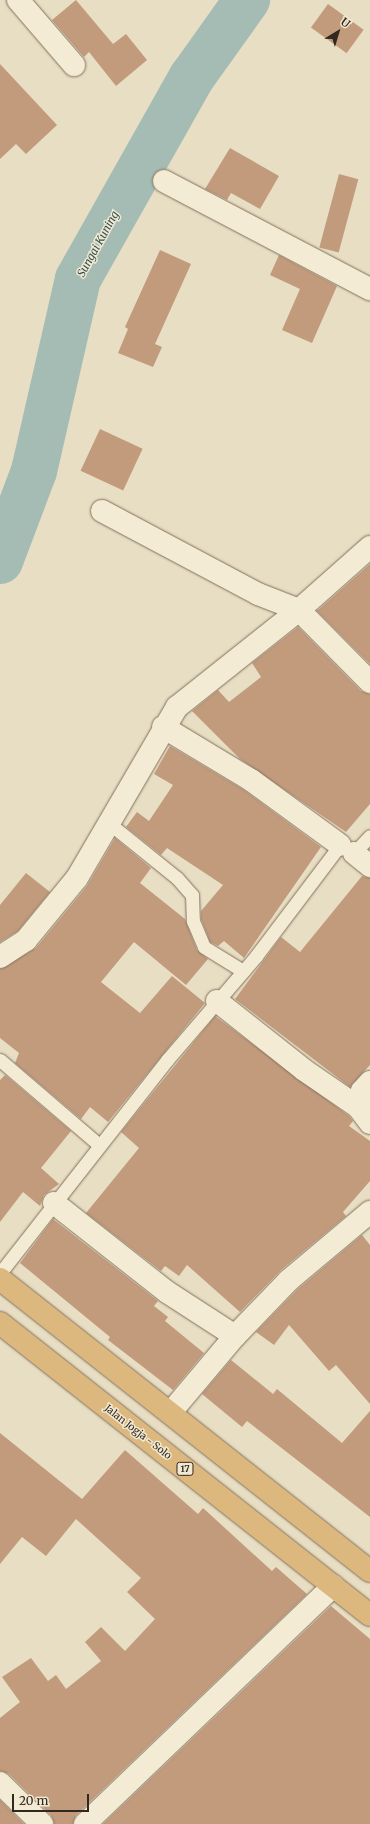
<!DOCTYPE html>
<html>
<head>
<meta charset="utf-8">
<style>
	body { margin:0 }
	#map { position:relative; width:370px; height:1824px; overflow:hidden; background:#e8dec3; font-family:Merriweather,serif }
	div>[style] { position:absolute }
	.river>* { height:46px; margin:-23px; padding:0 23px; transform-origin:23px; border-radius:23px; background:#a5bcb5 }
	.building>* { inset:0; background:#c29b7d; transform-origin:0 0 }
	.roads { filter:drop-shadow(0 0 1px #81705c) drop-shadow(0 0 1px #81705c) }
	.service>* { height:13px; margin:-6.5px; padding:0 6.5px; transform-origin:6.5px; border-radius:6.5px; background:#f4ebd5 }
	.minor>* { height:22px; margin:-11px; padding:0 11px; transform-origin:11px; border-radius:11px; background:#f4ebd5 }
	.trunk>* { height:22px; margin:-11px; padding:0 11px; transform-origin:11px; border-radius:11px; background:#dcb87e }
	span { translate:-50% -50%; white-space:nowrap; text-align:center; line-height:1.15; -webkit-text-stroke:3px #f1e8d2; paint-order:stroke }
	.shield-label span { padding:1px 3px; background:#f1e8d2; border:1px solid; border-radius:3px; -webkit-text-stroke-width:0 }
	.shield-label { font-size:9px; color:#32281e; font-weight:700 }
	.street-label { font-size:10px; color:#32281e }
	.water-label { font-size:11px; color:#2f504f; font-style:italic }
	.north { position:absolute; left:318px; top:12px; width:40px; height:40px; -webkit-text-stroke:3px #f1e8d2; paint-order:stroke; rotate:38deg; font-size:11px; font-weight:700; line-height:16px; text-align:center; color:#32281e }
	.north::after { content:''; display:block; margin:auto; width:14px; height:18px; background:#32281e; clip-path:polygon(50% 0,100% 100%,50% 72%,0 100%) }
	.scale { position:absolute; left:12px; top:1794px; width:77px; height:18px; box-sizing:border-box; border:2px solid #32281e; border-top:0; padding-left:5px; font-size:12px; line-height:14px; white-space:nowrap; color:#32281e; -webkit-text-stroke:3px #f1e8d2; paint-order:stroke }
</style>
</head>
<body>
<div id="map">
	<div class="river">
		<div style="left:0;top:561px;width:96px;rotate:-69.3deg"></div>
		<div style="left:34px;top:471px;width:197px;rotate:-77.1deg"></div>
		<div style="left:78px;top:279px;width:232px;rotate:-60.6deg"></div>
		<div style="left:192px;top:77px;width:95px;rotate:-54.5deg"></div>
	</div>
	<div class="building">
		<div style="clip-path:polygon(76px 0,113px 44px,126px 34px,147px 60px,116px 86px,89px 52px,84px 57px,52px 20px)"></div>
		<div style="left:328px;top:4px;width:44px;height:29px;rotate:36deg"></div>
		<div style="clip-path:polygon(0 64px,57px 125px,26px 154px,16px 144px,0 159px)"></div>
		<div style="clip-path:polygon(230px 148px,279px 176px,260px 209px,231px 193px,227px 200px,205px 189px)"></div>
		<div style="left:339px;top:174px;width:20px;height:76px;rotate:15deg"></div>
		<div style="clip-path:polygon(160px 250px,191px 264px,155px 344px,162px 347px,153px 367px,118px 353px,128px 329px,125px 327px)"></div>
		<div style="clip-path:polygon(279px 255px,337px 286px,312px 343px,282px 330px,300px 289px,270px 275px)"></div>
		<div style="left:100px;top:429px;width:47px;height:46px;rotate:25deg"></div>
		<div style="clip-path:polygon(370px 564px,370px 664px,317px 611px)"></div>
		<div style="clip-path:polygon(298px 627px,361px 691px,370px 694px,370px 804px,346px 832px,240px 759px,192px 711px,218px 690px,229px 702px,261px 677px,252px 663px)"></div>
		<div style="clip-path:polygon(170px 746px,244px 790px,321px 847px,244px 958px,224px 941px,218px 946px,210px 942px,201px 919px,201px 911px,223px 885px,167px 848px,161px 855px,126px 827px,137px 812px,149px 821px,173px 785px,154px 774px)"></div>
		<div style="clip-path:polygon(115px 838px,151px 868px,140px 883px,185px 919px,197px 950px,208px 959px,186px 985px,134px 942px,101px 982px,140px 1013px,172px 976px,205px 1003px,108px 1122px,90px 1107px,81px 1119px,15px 1063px,19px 1053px,0 1038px,0 969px,36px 948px,87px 886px)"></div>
		<div style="clip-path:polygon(26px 873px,50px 892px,18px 931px,0 942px,0 905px)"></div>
		<div style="clip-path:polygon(362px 876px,370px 878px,370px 1065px,350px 1087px,235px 999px,281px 937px,300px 952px)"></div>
		<div style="clip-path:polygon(215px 1016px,349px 1116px,353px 1121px,349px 1126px,370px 1141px,370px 1181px,343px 1212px,346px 1216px,281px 1270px,240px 1312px,187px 1265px,179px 1276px,165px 1266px,161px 1271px,86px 1213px,139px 1148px,121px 1132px)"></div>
		<div style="clip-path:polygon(5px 1075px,71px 1131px,41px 1168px,59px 1184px,44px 1195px,40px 1206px,23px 1192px,0 1222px,0 1080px)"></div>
		<div style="clip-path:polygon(53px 1219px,158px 1301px,154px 1306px,168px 1317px,165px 1321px,204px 1353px,173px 1390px,108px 1340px,110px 1337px,20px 1263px)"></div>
		<div style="clip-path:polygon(362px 1235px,370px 1245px,370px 1404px,336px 1365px,329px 1371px,289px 1325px,274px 1345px,256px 1332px,298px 1289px)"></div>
		<div style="clip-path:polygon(231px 1360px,273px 1394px,277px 1389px,342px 1443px,370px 1411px,370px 1517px,247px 1421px,242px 1427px,202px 1394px)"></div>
		<div style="clip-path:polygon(0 1433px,82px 1499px,125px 1450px,198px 1514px,203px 1508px,272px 1571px,276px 1567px,307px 1594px,76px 1815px,73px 1824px,54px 1824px,51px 1815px,9px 1774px,0 1771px,0 1718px,20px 1702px,2px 1677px,31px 1658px,48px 1681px,56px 1675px,66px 1689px,101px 1661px,85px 1642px,101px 1627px,125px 1651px,155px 1619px,127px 1592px,141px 1578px,76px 1519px,46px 1556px,22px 1537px,0 1564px)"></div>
		<div style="clip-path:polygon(331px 1606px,370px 1639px,370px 1824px,103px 1824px)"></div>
		<div style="clip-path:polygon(0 1800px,24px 1824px,0 1824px)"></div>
	</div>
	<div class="roads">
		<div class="service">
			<div style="left:110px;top:824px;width:86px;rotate:38.9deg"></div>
			<div style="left:177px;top:878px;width:23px;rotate:49deg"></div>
			<div style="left:192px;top:895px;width:26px;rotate:88deg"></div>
			<div style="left:193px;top:921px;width:28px;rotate:67deg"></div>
			<div style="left:204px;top:947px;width:46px;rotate:31.6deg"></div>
			<div style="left:0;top:1060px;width:130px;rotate:40.6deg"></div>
			<div style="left:0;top:1273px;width:271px;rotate:-51.9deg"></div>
			<div style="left:167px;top:1060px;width:137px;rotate:-49.4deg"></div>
			<div style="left:256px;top:956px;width:139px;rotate:-52.9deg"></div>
			<div style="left:340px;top:845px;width:16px;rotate:30deg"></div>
			<div style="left:354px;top:853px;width:23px;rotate:-47deg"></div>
		</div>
		<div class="minor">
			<div style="left:18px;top:0;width:86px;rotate:49.3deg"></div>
			<div style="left:164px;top:181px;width:233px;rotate:27.7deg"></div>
			<div style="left:102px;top:511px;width:177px;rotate:28deg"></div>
			<div style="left:258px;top:594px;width:44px;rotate:21.3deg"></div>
			<div style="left:299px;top:610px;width:101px;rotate:45.4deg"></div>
			<div style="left:163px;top:727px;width:103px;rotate:31.1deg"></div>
			<div style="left:251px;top:780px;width:110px;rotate:36.1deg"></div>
			<div style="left:354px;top:853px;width:21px;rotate:39deg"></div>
			<div style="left:0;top:957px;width:31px;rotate:-33deg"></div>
			<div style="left:26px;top:940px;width:80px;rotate:-50.6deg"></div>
			<div style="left:77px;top:878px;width:198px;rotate:-59.7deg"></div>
			<div style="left:177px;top:707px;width:156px;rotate:-38.5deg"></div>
			<div style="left:299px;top:610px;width:95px;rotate:-41.6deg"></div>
			<div style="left:217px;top:1001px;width:111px;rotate:38.4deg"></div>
			<div style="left:304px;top:1070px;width:65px;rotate:34.4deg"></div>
			<div style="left:370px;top:1082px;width:12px;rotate:132deg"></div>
			<div style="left:362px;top:1091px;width:16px;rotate:104deg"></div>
			<div style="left:358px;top:1107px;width:20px;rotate:53deg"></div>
			<div style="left:54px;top:1203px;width:144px;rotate:38.2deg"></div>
			<div style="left:167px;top:1292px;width:81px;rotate:32.9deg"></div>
			<div style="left:171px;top:1412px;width:99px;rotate:-49.9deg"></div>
			<div style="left:235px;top:1336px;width:78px;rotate:-46deg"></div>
			<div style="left:289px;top:1280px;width:106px;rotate:-40deg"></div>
			<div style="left:0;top:1783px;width:59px;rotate:44.3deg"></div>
			<div style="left:85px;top:1824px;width:344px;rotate:-43.8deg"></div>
		</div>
		<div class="trunk">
			<div style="left:0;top:1279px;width:471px;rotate:38.3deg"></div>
			<div style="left:0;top:1323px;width:471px;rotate:38.3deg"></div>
		</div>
	</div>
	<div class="shield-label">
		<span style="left:185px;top:1469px">17</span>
	</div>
	<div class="street-label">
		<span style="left:138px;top:1432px;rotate:38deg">Jalan Jogja - Solo</span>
	</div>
	<div class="water-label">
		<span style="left:98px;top:244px;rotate:-61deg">Sungai Kuning</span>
	</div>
	<div class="north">U</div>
	<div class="scale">20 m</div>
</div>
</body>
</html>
